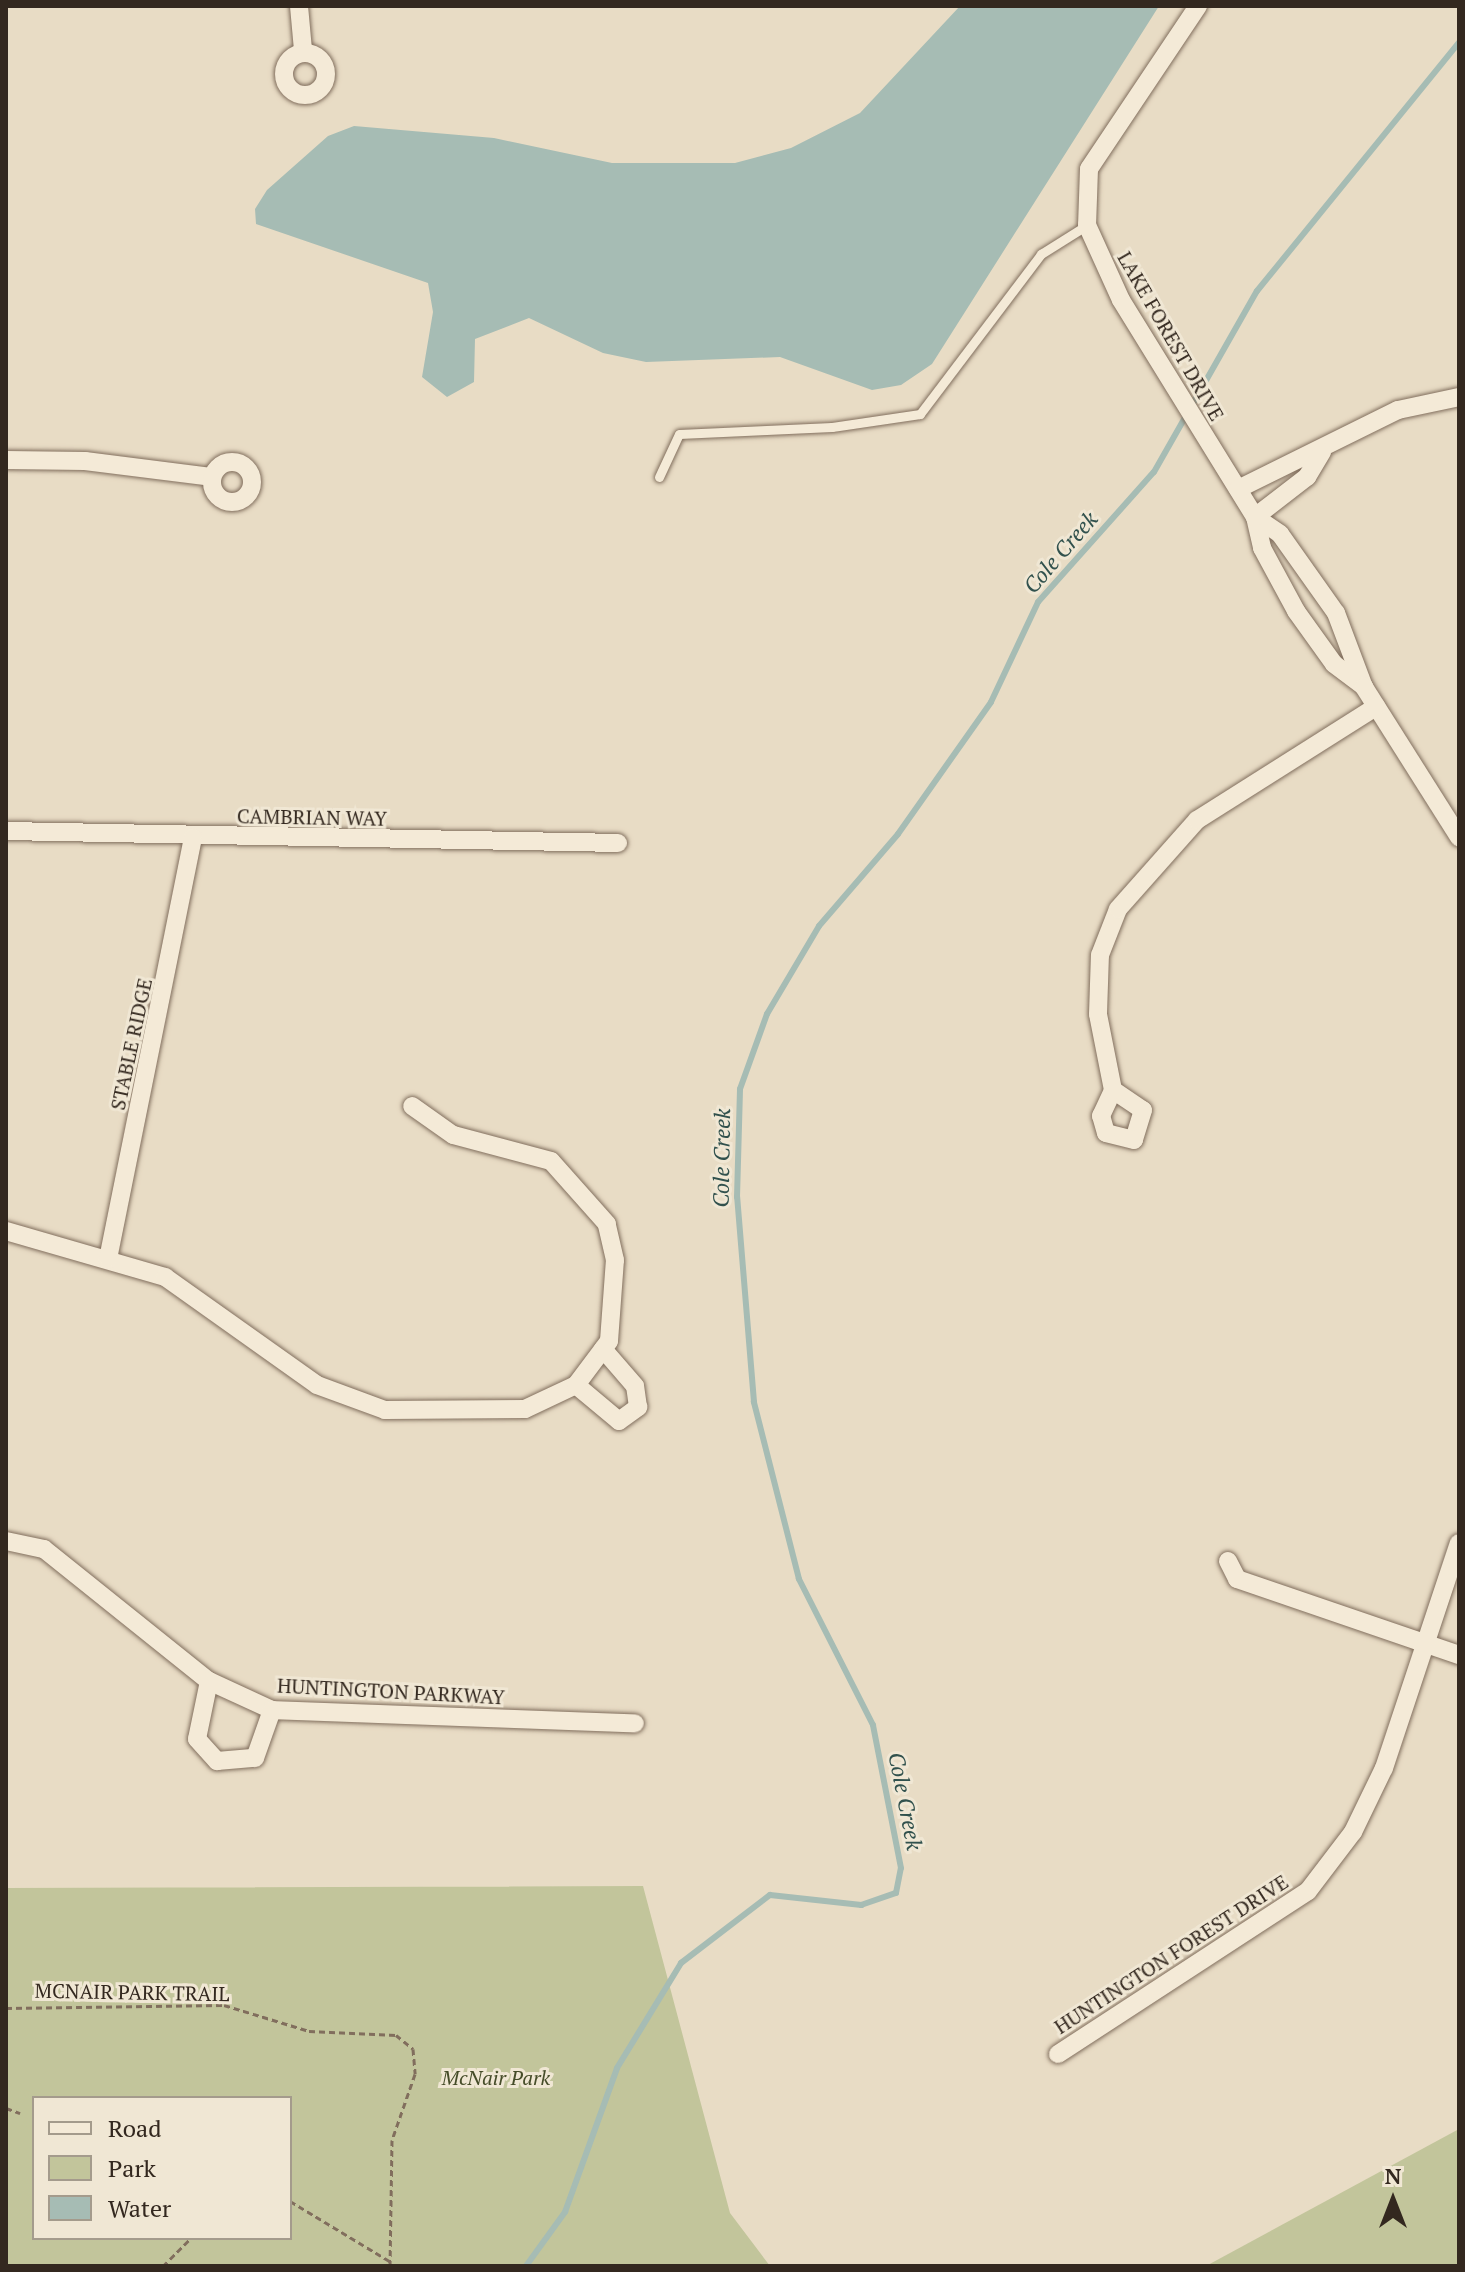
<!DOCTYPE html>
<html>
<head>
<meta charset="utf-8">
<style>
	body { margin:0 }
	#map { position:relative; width:1465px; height:2272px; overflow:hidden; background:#e8dcc5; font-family:"PT Serif",serif }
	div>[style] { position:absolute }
	.green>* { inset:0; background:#c2c59b }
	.water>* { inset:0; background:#a6bcb4 }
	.stream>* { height:6px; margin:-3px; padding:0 3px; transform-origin:3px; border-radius:3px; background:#a6bcb4 }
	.path>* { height:3px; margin-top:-1.5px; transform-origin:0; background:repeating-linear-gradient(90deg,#816e5d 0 6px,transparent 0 10px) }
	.roads { filter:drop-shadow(0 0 2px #816e5d) drop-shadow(0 0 2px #816e5d) }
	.service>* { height:9px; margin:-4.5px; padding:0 4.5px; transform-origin:4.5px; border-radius:4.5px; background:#f4ead7 }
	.minor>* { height:18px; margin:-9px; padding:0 9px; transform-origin:9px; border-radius:9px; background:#f4ead7 }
	.minor>.ring { margin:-9px; padding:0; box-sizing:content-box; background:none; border:18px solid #f4ead7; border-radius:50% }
	span { translate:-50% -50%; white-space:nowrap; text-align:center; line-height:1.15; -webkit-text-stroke:6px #f0e7d4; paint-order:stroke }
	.street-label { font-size:20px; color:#33281f }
	.park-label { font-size:20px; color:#464d29; font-style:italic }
	.water-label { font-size:22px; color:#31514d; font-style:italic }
	.frame { position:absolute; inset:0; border:8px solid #33281f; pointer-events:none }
	.legend { position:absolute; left:32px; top:2096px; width:260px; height:144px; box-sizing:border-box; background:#f0e7d4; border:2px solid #a49b8c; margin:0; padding:10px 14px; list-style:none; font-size:24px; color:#33281f }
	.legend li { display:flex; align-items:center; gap:16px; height:40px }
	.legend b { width:40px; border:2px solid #a49b8c }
	.north { position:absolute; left:1353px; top:2160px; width:80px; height:80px; -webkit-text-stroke:6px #f0e7d4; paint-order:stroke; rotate:0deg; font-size:22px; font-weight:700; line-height:32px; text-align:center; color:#33281f }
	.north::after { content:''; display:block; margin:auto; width:28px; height:36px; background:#33281f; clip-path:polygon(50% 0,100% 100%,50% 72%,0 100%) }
</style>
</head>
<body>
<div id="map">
	<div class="green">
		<div style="clip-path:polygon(evenodd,643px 1886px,730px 2213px,770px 2266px,6px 2266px,6px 1888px,643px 1886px,34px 2098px,290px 2098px,290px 2238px,34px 2238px,34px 2098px)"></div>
		<div style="clip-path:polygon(1459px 2129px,1459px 2266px,1206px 2266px)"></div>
	</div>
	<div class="water">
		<div style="clip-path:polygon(960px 6px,1159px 6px,932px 364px,901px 385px,872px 390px,780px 357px,646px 362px,603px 353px,529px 318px,475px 339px,474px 382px,447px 397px,422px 377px,433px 312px,428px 283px,256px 224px,255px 209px,267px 190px,328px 136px,354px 126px,494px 138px,612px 163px,735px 163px,791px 148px,860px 113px)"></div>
	</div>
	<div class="stream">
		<div style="left:526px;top:2266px;width:67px;rotate:-54.2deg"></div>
		<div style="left:565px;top:2212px;width:153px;rotate:-70.1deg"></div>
		<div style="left:617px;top:2068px;width:123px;rotate:-58.6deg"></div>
		<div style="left:681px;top:1963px;width:112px;rotate:-37.4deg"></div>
		<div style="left:770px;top:1895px;width:92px;rotate:6.3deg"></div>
		<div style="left:861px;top:1905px;width:37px;rotate:-19deg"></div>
		<div style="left:896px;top:1893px;width:25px;rotate:-79deg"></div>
		<div style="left:901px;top:1868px;width:146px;rotate:-101.1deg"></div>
		<div style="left:873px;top:1725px;width:164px;rotate:-116.9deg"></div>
		<div style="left:799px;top:1579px;width:183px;rotate:-104.3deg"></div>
		<div style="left:754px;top:1402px;width:206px;rotate:-94.7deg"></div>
		<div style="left:737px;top:1197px;width:108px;rotate:-88.4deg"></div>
		<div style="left:740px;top:1089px;width:80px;rotate:-70.2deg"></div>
		<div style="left:767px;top:1014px;width:102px;rotate:-59.4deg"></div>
		<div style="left:819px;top:926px;width:121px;rotate:-49.3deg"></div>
		<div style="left:898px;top:834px;width:161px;rotate:-54.8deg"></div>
		<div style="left:991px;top:702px;width:110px;rotate:-64.8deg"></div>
		<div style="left:1038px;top:602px;width:174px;rotate:-48.3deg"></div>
		<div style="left:1154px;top:472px;width:208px;rotate:-60.4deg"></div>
		<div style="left:1257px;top:291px;width:321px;rotate:-50.9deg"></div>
	</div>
	<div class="path">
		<div style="left:6px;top:2008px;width:218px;rotate:-0.8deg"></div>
		<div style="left:224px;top:2005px;width:89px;rotate:17deg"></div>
		<div style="left:309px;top:2031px;width:87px;rotate:2.6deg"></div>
		<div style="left:396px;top:2035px;width:22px;rotate:39deg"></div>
		<div style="left:413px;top:2049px;width:25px;rotate:85deg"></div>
		<div style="left:415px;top:2074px;width:70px;rotate:109.2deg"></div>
		<div style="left:392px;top:2140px;width:126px;rotate:90.9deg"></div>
		<div style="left:6px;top:2108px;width:15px;rotate:20deg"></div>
		<div style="left:290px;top:2201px;width:118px;rotate:31.1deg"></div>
		<div style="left:163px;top:2266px;width:40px;rotate:-45deg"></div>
	</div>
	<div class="roads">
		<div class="service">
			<div style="left:659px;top:477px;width:47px;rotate:-65.1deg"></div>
			<div style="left:679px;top:434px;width:153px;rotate:-2.6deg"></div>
			<div style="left:832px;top:427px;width:89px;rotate:-8.4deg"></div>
			<div style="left:920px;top:414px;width:201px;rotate:-52.9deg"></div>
			<div style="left:1041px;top:254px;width:54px;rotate:-32.2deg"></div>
		</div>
		<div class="minor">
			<div style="left:299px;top:6px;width:44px;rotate:84.8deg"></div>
			<div style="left:1198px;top:6px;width:196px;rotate:123.8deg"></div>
			<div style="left:1089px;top:169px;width:56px;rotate:92deg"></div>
			<div style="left:1087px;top:225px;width:82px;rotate:65.6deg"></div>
			<div style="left:1121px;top:300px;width:255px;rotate:58.3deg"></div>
			<div style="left:1255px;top:517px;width:32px;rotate:77deg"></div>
			<div style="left:1262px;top:548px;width:72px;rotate:61.6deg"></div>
			<div style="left:1296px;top:611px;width:65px;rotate:54.4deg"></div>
			<div style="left:1334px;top:664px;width:38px;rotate:37deg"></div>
			<div class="ring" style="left:284px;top:53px;width:24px;height:24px"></div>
			<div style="left:6px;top:460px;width:79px;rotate:0.7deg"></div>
			<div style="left:85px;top:461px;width:127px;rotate:7.2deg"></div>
			<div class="ring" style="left:212px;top:462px;width:22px;height:22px"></div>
			<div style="left:1238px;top:489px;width:178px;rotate:-26.3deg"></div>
			<div style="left:1398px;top:410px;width:62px;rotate:-12deg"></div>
			<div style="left:1255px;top:517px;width:30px;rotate:34deg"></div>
			<div style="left:1280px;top:534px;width:97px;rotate:54.7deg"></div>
			<div style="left:1336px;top:613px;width:79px;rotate:69.3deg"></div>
			<div style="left:1364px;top:687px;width:178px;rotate:57.7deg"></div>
			<div style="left:1255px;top:517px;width:66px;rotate:-37.6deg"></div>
			<div style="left:1307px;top:477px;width:29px;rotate:-59deg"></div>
			<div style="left:6px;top:831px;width:612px;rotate:1.12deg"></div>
			<div style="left:1113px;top:1090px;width:36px;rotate:34deg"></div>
			<div style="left:1143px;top:1110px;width:31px;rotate:107deg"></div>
			<div style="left:1134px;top:1140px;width:29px;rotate:-166deg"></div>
			<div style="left:1106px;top:1133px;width:18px;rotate:-106deg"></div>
			<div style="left:1101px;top:1116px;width:29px;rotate:-65deg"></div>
			<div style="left:1113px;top:1090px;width:77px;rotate:-101.2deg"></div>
			<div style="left:1098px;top:1014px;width:59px;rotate:-88.1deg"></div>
			<div style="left:1100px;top:955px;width:49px;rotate:-68.6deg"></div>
			<div style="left:1118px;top:909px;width:119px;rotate:-48.4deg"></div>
			<div style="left:1197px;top:820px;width:212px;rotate:-32.3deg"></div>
			<div style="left:6px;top:1231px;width:166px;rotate:16.1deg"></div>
			<div style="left:165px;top:1277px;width:186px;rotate:35.4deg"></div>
			<div style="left:317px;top:1385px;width:72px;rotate:20.2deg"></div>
			<div style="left:385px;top:1410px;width:140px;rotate:-0.4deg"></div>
			<div style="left:525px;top:1409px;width:56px;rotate:-25.2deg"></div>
			<div style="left:576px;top:1385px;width:55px;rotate:-53.1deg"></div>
			<div style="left:609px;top:1341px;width:81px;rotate:-85.8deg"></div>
			<div style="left:615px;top:1260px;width:37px;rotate:-103deg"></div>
			<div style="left:607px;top:1224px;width:84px;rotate:-131.6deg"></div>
			<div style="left:551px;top:1161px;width:101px;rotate:-165.1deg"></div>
			<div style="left:453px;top:1135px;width:50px;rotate:-144.7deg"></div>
			<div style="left:108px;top:1259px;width:430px;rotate:-78.6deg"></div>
			<div style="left:576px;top:1385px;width:56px;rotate:39.9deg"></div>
			<div style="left:619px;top:1421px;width:24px;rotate:-36deg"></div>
			<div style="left:638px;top:1407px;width:21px;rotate:-98deg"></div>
			<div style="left:635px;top:1386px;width:49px;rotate:-130.9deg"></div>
			<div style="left:6px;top:1541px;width:39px;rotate:12deg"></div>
			<div style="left:44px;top:1549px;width:211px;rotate:38.7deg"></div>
			<div style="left:209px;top:1681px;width:69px;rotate:24.7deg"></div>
			<div style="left:272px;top:1710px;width:363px;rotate:2.1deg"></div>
			<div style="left:1228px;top:1561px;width:20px;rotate:63deg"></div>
			<div style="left:1237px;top:1579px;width:235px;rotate:18.9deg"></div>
			<div style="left:209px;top:1681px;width:59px;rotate:101.7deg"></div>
			<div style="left:197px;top:1739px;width:30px;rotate:48deg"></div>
			<div style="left:217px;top:1761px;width:38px;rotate:-5deg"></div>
			<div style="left:255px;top:1758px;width:51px;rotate:-70.5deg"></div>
			<div style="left:1058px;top:2054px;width:298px;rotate:-33.1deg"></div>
			<div style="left:1308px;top:1891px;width:74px;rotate:-52.7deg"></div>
			<div style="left:1353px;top:1832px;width:71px;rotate:-64.2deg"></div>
			<div style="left:1384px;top:1768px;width:237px;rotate:-71.6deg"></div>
		</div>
	</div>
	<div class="street-label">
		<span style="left:1171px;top:336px;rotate:60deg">LAKE FOREST DRIVE</span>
		<span style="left:312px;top:817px;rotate:1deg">CAMBRIAN WAY</span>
		<span style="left:131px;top:1044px;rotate:-78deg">STABLE RIDGE</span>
		<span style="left:391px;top:1691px;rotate:3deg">HUNTINGTON PARKWAY</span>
		<span style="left:1171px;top:1954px;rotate:-33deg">HUNTINGTON FOREST DRIVE</span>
		<span style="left:132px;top:1992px;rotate:1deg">MCNAIR PARK TRAIL</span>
	</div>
	<div class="park-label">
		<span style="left:496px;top:2077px">McNair Park</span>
	</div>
	<div class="water-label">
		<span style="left:1060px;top:552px;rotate:-49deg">Cole Creek</span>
		<span style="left:721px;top:1158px;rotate:-89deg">Cole Creek</span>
		<span style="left:906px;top:1801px;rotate:79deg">Cole Creek</span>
	</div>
	<div class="frame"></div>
	<ul class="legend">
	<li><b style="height:10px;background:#f4ead7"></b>Road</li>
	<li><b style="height:22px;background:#c2c59b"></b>Park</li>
	<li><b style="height:22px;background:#a6bcb4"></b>Water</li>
	</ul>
	<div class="north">N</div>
</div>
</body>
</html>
